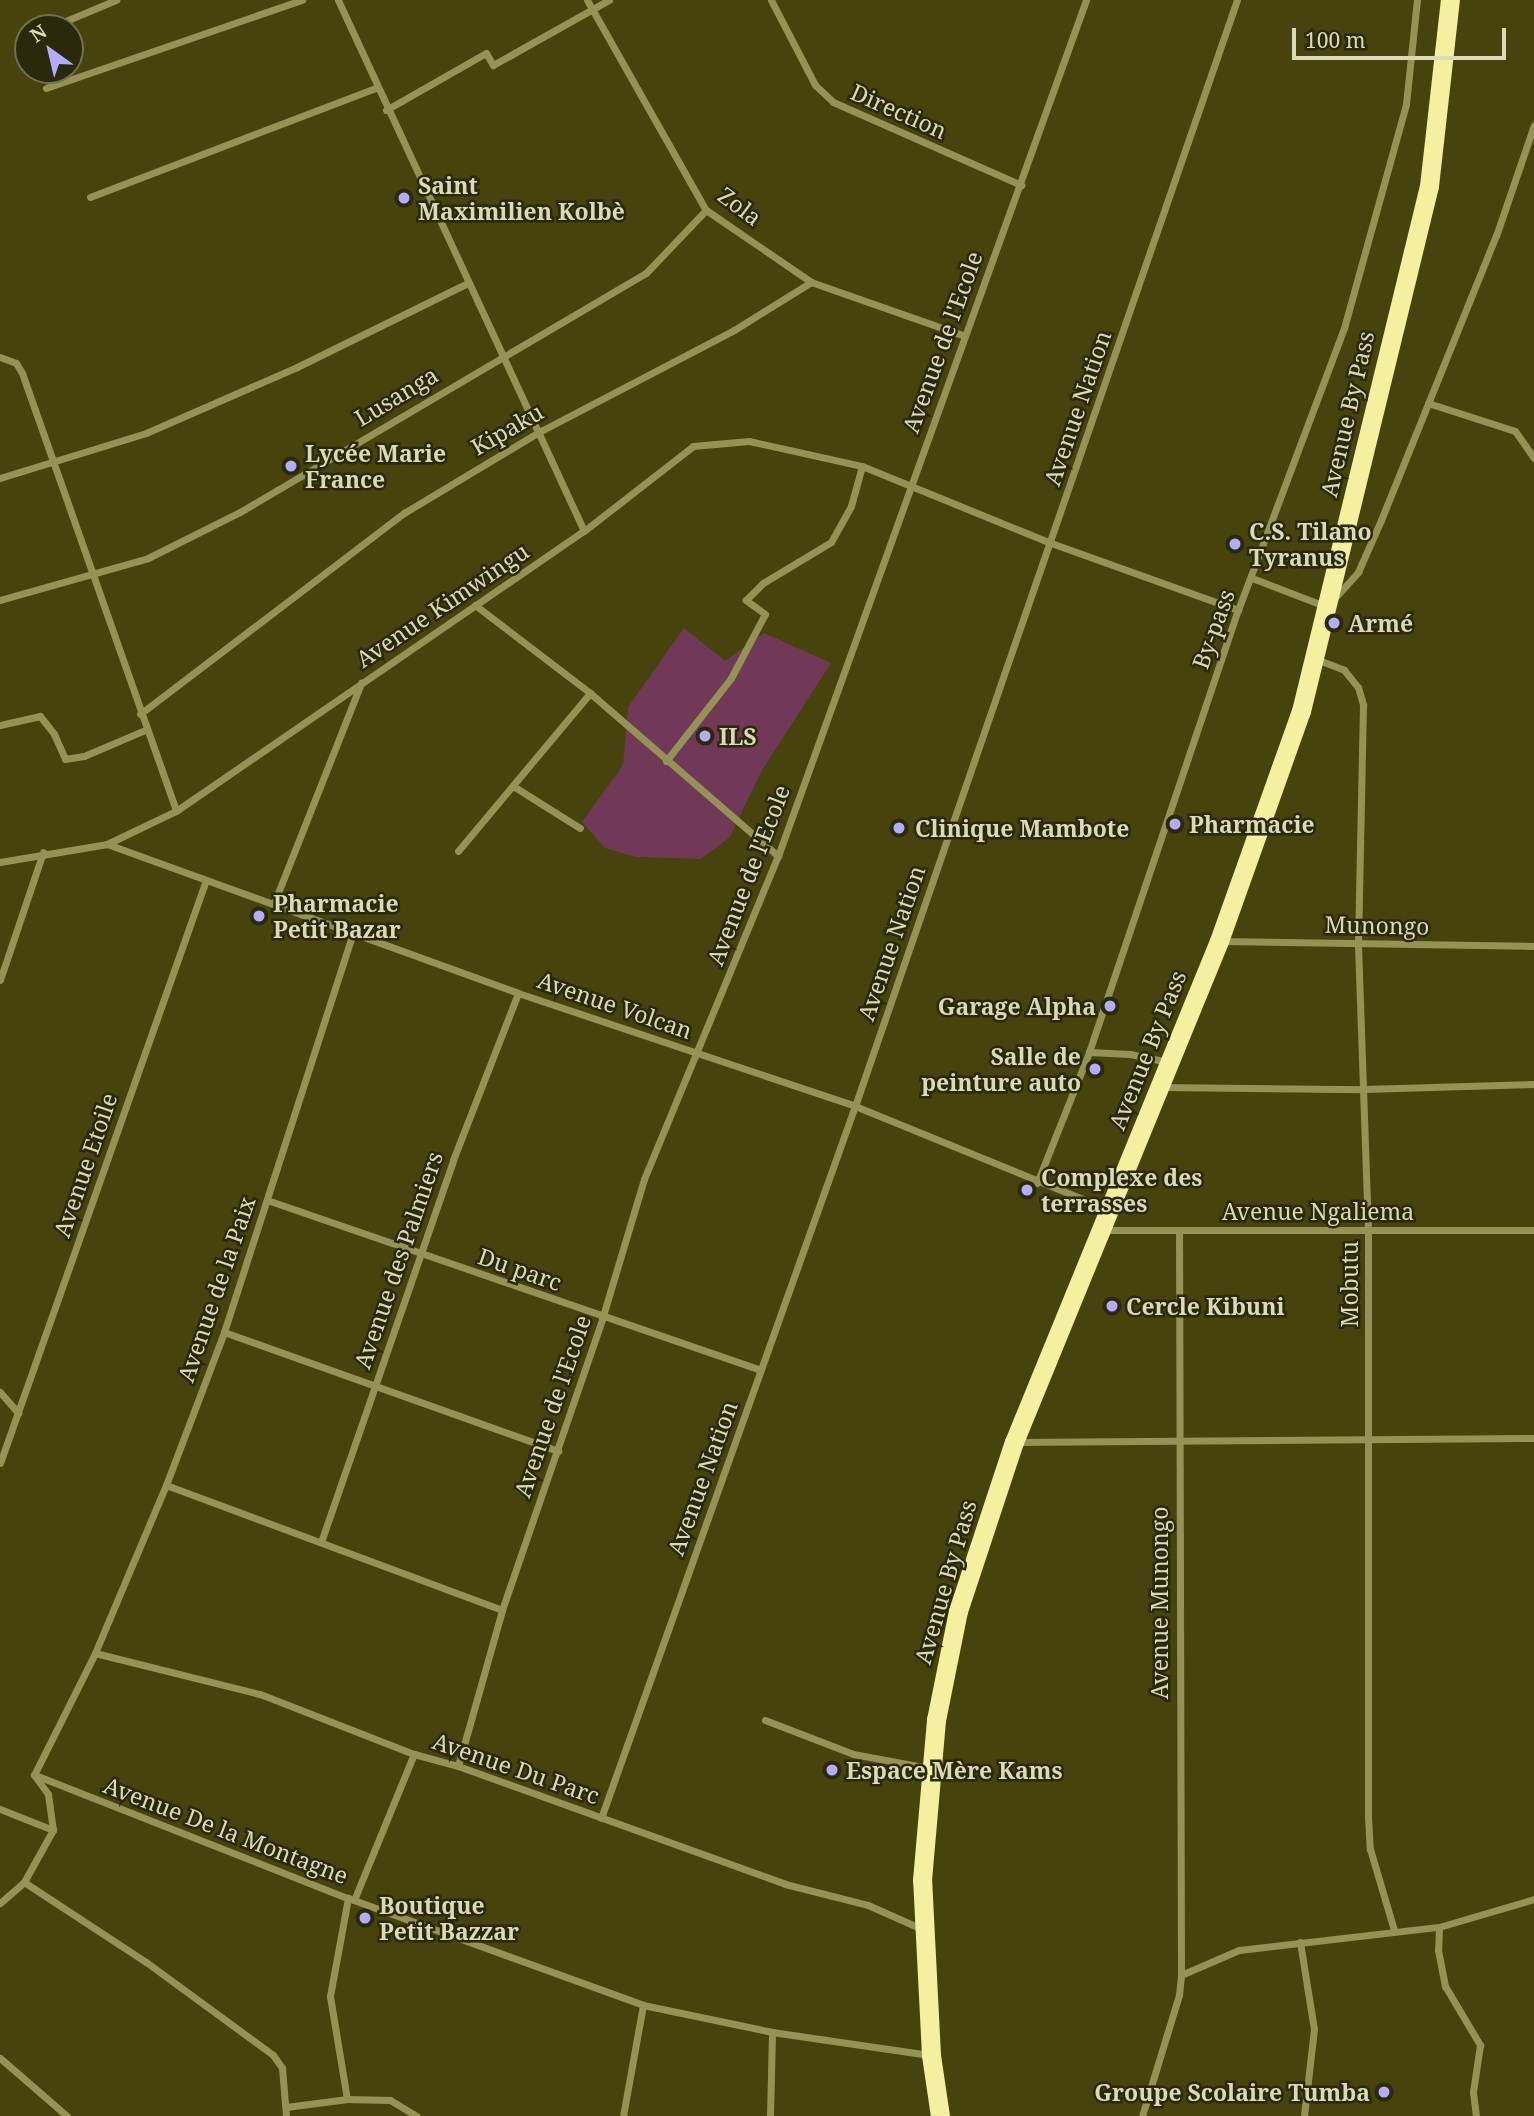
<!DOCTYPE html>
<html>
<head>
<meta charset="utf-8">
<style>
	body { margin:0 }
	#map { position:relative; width:1534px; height:2116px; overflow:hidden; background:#46430c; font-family:"Noto Serif",serif }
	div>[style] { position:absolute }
	.green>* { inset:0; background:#713858 }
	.minor>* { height:7px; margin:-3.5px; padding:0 3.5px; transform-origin:3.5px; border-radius:3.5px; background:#959256 }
	.trunk>* { height:19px; margin:-9.5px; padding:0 9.5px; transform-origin:9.5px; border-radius:9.5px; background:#f4f09f }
	.dots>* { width:19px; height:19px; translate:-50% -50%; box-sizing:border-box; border:4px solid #2a290c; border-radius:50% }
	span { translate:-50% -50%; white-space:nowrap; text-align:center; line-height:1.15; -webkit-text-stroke:5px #2a290c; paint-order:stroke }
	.street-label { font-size:23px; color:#dbdab8 }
	.poi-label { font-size:23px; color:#dbdab8; font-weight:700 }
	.left { translate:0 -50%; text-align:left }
	.right { translate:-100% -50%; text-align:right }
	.north { position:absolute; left:14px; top:14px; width:70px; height:70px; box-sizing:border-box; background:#2a290c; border:2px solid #717051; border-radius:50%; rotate:326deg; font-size:19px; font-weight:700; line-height:28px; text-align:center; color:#dbdab8 }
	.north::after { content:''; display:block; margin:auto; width:24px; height:32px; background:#b1adfa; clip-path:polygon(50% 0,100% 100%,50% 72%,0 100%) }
	.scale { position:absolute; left:1292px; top:28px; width:214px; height:32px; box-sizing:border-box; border:4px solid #dbdab8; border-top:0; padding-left:9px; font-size:21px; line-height:24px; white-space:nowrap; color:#dbdab8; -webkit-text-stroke:5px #2a290c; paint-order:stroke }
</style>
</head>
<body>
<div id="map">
	<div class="green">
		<div style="clip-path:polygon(684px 628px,725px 661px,764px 633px,831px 663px,761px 772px,730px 837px,701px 859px,636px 857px,605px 848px,582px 822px,623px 765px,628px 707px)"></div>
	</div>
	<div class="minor">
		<div style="left:338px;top:0;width:585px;rotate:65.14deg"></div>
		<div style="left:587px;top:0;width:241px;rotate:60.5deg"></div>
		<div style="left:706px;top:210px;width:127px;rotate:34.4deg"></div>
		<div style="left:811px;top:282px;width:163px;rotate:19.3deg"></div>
		<div style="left:771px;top:0;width:96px;rotate:62.6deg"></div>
		<div style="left:815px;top:85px;width:25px;rotate:43deg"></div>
		<div style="left:833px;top:102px;width:206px;rotate:23.8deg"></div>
		<div style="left:49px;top:28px;width:73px;rotate:-22.7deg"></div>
		<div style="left:46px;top:88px;width:271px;rotate:-19deg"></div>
		<div style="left:386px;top:110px;width:115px;rotate:-29.7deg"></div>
		<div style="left:486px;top:53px;width:14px;rotate:60deg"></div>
		<div style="left:493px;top:65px;width:133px;rotate:-29.3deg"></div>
		<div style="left:90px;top:197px;width:305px;rotate:-20.9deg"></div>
		<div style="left:0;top:357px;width:17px;rotate:21deg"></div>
		<div style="left:16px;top:363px;width:12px;rotate:59deg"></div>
		<div style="left:22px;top:373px;width:464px;rotate:70.6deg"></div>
		<div style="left:1428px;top:403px;width:91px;rotate:17.8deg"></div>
		<div style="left:1515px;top:431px;width:33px;rotate:55deg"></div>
		<div style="left:0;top:478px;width:153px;rotate:-17.1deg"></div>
		<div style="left:146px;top:433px;width:165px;rotate:-23.6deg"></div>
		<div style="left:297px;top:367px;width:188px;rotate:-26.2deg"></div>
		<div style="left:1252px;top:578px;width:78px;rotate:21deg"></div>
		<div style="left:0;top:600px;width:154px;rotate:-15.8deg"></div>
		<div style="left:148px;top:558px;width:103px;rotate:-26.6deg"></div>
		<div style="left:240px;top:512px;width:471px;rotate:-30.5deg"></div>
		<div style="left:646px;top:273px;width:87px;rotate:-46.4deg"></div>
		<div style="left:1333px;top:600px;width:38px;rotate:-48deg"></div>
		<div style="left:1358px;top:572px;width:57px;rotate:-66.1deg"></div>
		<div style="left:1381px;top:520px;width:306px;rotate:-68deg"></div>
		<div style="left:1496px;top:236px;width:117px;rotate:-71.1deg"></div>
		<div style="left:475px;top:605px;width:145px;rotate:37.4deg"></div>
		<div style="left:590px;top:693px;width:249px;rotate:40.9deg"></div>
		<div style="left:1316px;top:659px;width:30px;rotate:21deg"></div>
		<div style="left:1344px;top:670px;width:22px;rotate:51deg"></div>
		<div style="left:1358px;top:687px;width:19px;rotate:74deg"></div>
		<div style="left:1363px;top:705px;width:240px;rotate:91.2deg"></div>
		<div style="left:1358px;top:945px;width:286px;rotate:88deg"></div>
		<div style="left:1368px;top:1231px;width:585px;rotate:90deg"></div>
		<div style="left:1368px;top:1816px;width:33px;rotate:87deg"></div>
		<div style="left:1370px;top:1849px;width:84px;rotate:73.5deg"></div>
		<div style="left:140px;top:714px;width:332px;rotate:-37.3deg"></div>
		<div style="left:404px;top:513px;width:157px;rotate:-31deg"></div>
		<div style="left:539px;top:432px;width:220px;rotate:-27.6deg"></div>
		<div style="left:734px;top:330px;width:91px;rotate:-31.9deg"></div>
		<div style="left:0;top:725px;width:41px;rotate:-12.7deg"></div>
		<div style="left:40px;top:716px;width:23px;rotate:52deg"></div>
		<div style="left:54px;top:734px;width:27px;rotate:66deg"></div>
		<div style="left:65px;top:759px;width:19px;rotate:-9deg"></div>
		<div style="left:84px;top:756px;width:66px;rotate:-23.1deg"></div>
		<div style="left:666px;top:761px;width:105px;rotate:-51.9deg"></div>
		<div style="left:731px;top:678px;width:72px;rotate:-62deg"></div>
		<div style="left:765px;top:614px;width:24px;rotate:-144deg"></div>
		<div style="left:746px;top:600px;width:24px;rotate:-45deg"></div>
		<div style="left:763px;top:583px;width:79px;rotate:-31.1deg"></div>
		<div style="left:831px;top:542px;width:41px;rotate:-60.9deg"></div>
		<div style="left:851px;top:506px;width:41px;rotate:-74.6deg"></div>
		<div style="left:513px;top:786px;width:79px;rotate:32.1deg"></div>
		<div style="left:107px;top:844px;width:437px;rotate:19.9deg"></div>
		<div style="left:518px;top:993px;width:355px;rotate:18.5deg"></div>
		<div style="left:855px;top:1106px;width:273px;rotate:22.2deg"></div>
		<div style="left:458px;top:851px;width:206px;rotate:-50.1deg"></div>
		<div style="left:0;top:862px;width:109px;rotate:-9.5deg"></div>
		<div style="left:107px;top:844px;width:76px;rotate:-25.6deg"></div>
		<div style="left:176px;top:811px;width:495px;rotate:-34.5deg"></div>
		<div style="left:584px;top:531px;width:138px;rotate:-37.9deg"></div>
		<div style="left:693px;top:446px;width:56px;rotate:-5.1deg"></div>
		<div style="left:749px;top:441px;width:116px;rotate:12.5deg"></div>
		<div style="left:862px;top:466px;width:204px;rotate:22.2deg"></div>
		<div style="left:1051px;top:543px;width:199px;rotate:19.7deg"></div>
		<div style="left:274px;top:903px;width:237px;rotate:-68.4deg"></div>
		<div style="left:1220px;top:941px;width:314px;rotate:0.9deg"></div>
		<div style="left:0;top:980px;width:135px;rotate:-71.4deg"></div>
		<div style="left:1089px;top:1052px;width:41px;rotate:2.8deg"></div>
		<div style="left:1130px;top:1054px;width:38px;rotate:12deg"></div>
		<div style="left:1160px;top:1087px;width:204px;rotate:0.6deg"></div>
		<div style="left:1364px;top:1089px;width:170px;rotate:-1.7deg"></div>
		<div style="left:1037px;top:1183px;width:141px;rotate:-68.3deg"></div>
		<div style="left:1089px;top:1052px;width:466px;rotate:-71.4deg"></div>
		<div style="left:1238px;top:610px;width:301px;rotate:-69.4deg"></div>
		<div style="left:1344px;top:328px;width:232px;rotate:-74.5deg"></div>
		<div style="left:1406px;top:104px;width:105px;rotate:-84deg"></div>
		<div style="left:267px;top:1200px;width:522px;rotate:18.99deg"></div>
		<div style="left:1102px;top:1230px;width:432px"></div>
		<div style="left:224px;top:1332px;width:355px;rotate:19.6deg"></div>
		<div style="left:0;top:1392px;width:28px;rotate:49deg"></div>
		<div style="left:1015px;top:1442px;width:519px;rotate:-0.44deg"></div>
		<div style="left:0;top:1463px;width:618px;rotate:-70.54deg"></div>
		<div style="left:166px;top:1485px;width:358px;rotate:20.4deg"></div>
		<div style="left:321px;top:1542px;width:404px;rotate:-70.9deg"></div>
		<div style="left:453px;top:1160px;width:179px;rotate:-68.7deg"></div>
		<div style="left:95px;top:1653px;width:170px;rotate:14deg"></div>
		<div style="left:260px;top:1694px;width:165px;rotate:21.3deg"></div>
		<div style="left:414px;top:1754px;width:46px;rotate:15.3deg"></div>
		<div style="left:458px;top:1766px;width:348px;rotate:19.8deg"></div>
		<div style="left:785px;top:1884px;width:86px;rotate:14.2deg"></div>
		<div style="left:868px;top:1905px;width:59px;rotate:24deg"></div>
		<div style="left:765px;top:1720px;width:94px;rotate:21.1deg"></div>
		<div style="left:853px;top:1754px;width:77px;rotate:10.4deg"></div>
		<div style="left:458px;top:1766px;width:162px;rotate:-74.2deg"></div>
		<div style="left:502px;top:1610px;width:308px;rotate:-71deg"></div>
		<div style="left:602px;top:1319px;width:146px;rotate:-73.3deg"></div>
		<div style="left:644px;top:1179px;width:350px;rotate:-67.5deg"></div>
		<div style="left:778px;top:856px;width:910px;rotate:-70.21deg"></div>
		<div style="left:35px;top:1775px;width:336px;rotate:21.5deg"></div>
		<div style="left:348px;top:1898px;width:314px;rotate:19.9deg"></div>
		<div style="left:643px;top:2005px;width:132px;rotate:11.8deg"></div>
		<div style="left:772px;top:2032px;width:159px;rotate:8.3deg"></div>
		<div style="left:0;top:1809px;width:57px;rotate:21.6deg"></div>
		<div style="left:601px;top:1818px;width:756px;rotate:-70.37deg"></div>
		<div style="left:855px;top:1106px;width:1170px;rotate:-70.95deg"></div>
		<div style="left:24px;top:1882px;width:146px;rotate:33.3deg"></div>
		<div style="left:146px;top:1962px;width:157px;rotate:36.2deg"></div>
		<div style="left:273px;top:2055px;width:16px;rotate:55deg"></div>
		<div style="left:282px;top:2068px;width:48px;rotate:85.2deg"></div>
		<div style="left:354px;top:1900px;width:158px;rotate:-67.7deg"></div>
		<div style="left:0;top:1903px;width:32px;rotate:-41deg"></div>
		<div style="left:24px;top:1882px;width:60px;rotate:-60.9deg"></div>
		<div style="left:53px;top:1830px;width:36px;rotate:-98deg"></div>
		<div style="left:48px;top:1794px;width:24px;rotate:-126deg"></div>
		<div style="left:34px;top:1775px;width:136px;rotate:-63.4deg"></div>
		<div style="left:95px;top:1653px;width:182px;rotate:-67.1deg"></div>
		<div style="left:166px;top:1485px;width:164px;rotate:-69.2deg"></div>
		<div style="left:224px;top:1332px;width:420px;rotate:-72.1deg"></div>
		<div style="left:1439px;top:1927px;width:23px;rotate:92deg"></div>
		<div style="left:1438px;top:1950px;width:37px;rotate:79deg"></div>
		<div style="left:1445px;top:1986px;width:69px;rotate:59.3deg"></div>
		<div style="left:1480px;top:2045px;width:48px;rotate:98.5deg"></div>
		<div style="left:1473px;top:2092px;width:24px;rotate:83deg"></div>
		<div style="left:1300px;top:1942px;width:88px;rotate:80.9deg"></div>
		<div style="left:1314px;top:2029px;width:88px;rotate:96.6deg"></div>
		<div style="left:1181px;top:1975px;width:63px;rotate:-23.3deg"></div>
		<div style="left:1239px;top:1950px;width:201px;rotate:-6.6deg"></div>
		<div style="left:1439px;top:1927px;width:99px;rotate:-16.4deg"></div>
		<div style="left:0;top:2058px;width:89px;rotate:40.9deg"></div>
		<div style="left:347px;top:2099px;width:104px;rotate:-99.4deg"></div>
		<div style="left:330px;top:1996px;width:100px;rotate:-79.6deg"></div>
		<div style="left:286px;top:2107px;width:62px;rotate:-7.5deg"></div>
		<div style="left:347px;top:2099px;width:43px;rotate:1.3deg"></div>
		<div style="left:390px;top:2100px;width:31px;rotate:31deg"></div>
		<div style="left:623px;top:2116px;width:113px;rotate:-79.8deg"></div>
		<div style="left:770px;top:2116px;width:84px;rotate:-88.6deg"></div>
		<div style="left:1142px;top:2116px;width:127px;rotate:-73deg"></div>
		<div style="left:1179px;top:1995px;width:20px;rotate:-84deg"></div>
		<div style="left:1181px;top:1975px;width:744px;rotate:-90.15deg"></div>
	</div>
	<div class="trunk">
		<div style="left:940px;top:2116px;width:62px;rotate:-98.4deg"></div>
		<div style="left:931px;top:2055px;width:175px;rotate:-92.9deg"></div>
		<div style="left:922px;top:1880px;width:161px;rotate:-85deg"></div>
		<div style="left:936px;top:1720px;width:111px;rotate:-78.6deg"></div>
		<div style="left:958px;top:1611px;width:178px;rotate:-71.7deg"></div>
		<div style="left:1014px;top:1442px;width:541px;rotate:-67.75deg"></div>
		<div style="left:1219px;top:941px;width:244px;rotate:-70.4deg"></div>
		<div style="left:1301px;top:711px;width:540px;rotate:-76.3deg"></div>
		<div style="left:1429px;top:186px;width:187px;rotate:-83.6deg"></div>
	</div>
	<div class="dots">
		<div style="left:404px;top:198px;background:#b1adfa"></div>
		<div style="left:291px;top:466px;background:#b1adfa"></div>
		<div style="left:1235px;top:544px;background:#b1adfa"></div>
		<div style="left:1334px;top:623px;background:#b1adfa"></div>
		<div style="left:705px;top:736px;background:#b1adfa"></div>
		<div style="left:1175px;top:824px;background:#b1adfa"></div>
		<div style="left:899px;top:828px;background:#b1adfa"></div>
		<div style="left:259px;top:916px;background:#b1adfa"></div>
		<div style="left:1110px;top:1006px;background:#b1adfa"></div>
		<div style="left:1095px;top:1069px;background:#b1adfa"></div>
		<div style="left:1027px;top:1190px;background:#b1adfa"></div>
		<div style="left:1112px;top:1306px;background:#b1adfa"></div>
		<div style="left:832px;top:1770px;background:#b1adfa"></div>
		<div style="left:365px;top:1918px;background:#b1adfa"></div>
		<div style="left:1384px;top:2092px;background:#b1adfa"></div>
	</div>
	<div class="street-label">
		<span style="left:899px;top:111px;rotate:24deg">Direction</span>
		<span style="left:740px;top:206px;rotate:37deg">Zola</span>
		<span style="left:942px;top:342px;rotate:-70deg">Avenue de l'Ecole</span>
		<span style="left:396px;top:396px;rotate:-31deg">Lusanga</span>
		<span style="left:1077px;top:408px;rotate:-71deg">Avenue Nation</span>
		<span style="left:1347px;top:414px;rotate:-77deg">Avenue By Pass</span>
		<span style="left:507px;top:429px;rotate:-30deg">Kipaku</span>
		<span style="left:442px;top:605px;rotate:-34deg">Avenue Kimwingu</span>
		<span style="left:1213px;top:629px;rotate:-70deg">By-pass</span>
		<span style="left:748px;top:875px;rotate:-69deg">Avenue de l'Ecole</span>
		<span style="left:1377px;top:925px;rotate:1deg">Munongo</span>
		<span style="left:891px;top:943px;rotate:-71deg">Avenue Nation</span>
		<span style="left:615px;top:1005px;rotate:19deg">Avenue Volcan</span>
		<span style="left:1147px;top:1050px;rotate:-68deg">Avenue By Pass</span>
		<span style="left:85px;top:1165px;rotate:-71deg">Avenue Etoile</span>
		<span style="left:1318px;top:1211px">Avenue Ngaliema</span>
		<span style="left:398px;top:1260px;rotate:-71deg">Avenue des Palmiers</span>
		<span style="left:520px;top:1269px;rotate:19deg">Du parc</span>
		<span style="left:1349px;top:1284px;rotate:-90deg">Mobutu</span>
		<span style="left:216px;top:1289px;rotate:-71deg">Avenue de la Paix</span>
		<span style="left:552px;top:1406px;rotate:-71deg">Avenue de l'Ecole</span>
		<span style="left:702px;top:1478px;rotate:-70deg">Avenue Nation</span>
		<span style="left:945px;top:1582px;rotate:-74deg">Avenue By Pass</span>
		<span style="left:1159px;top:1603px;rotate:-90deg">Avenue Munongo</span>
		<span style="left:516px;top:1768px;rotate:19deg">Avenue Du Parc</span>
		<span style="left:226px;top:1830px;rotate:21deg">Avenue De la Montagne</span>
	</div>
	<div class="poi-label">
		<span class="left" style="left:418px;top:198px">Saint<br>Maximilien Kolbè</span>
		<span class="left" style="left:305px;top:466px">Lycée Marie<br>France</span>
		<span class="left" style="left:1249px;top:544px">C.S. Tilano<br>Tyranus</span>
		<span class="left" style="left:1348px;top:623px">Armé</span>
		<span class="left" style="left:719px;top:736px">ILS</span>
		<span class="left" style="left:1189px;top:824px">Pharmacie</span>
		<span class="left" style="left:915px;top:828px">Clinique Mambote</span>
		<span class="left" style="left:273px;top:916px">Pharmacie<br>Petit Bazar</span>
		<span class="right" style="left:1096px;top:1006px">Garage Alpha</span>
		<span class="right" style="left:1081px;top:1069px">Salle de<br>peinture auto</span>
		<span class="left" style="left:1041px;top:1190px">Complexe des<br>terrasses</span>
		<span class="left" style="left:1126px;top:1306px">Cercle Kibuni</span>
		<span class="left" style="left:846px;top:1770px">Espace Mère Kams</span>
		<span class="left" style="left:379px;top:1918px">Boutique<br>Petit Bazzar</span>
		<span class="right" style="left:1370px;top:2092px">Groupe Scolaire Tumba</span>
	</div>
	<div class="north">N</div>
	<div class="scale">100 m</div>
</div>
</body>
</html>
